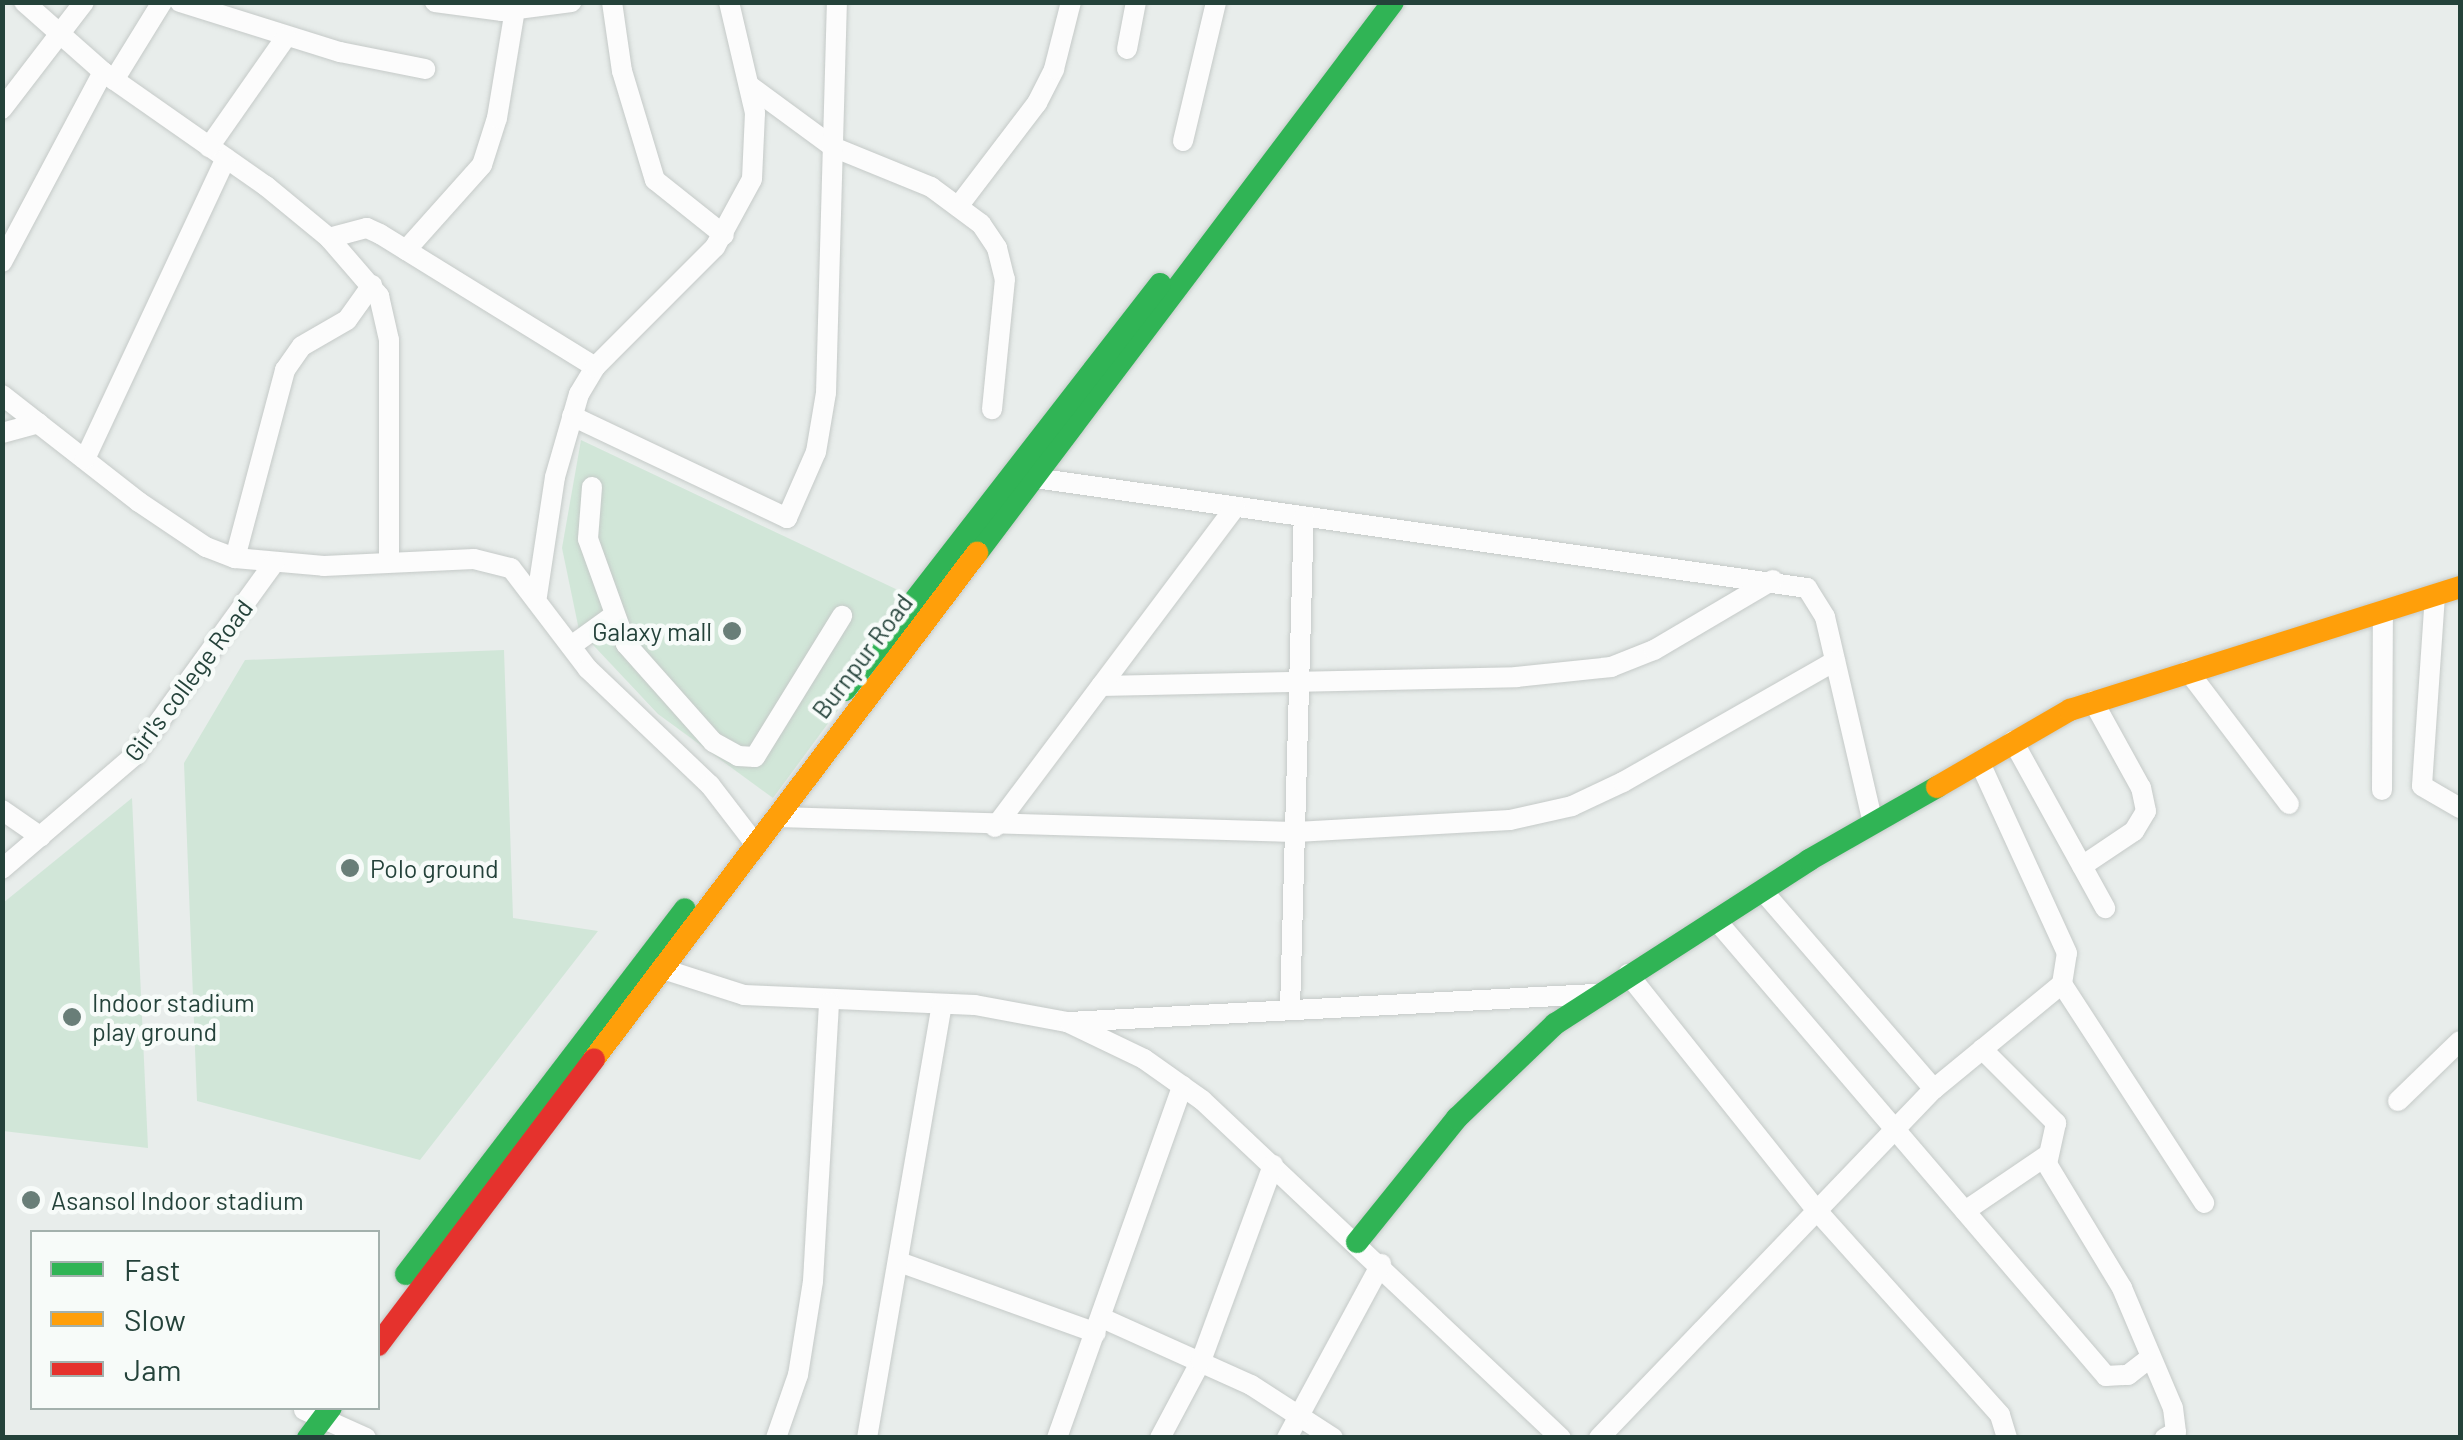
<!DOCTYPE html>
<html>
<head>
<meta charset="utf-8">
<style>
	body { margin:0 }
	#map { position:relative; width:2463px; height:1440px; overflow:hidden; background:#e8edeb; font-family:Barlow,sans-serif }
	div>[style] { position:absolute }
	.green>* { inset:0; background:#d1e6d8 }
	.roads { filter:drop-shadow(0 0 2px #c5cac8) drop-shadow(0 0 2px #c5cac8) }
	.street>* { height:20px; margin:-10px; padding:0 10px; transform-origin:10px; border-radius:10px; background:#fcfcfc }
	.fast>* { height:22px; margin:-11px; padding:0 11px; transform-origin:11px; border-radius:11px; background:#30b455 }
	.slow>* { height:22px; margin:-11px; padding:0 11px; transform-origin:11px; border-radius:11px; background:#ff9f0a }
	.jam>* { height:22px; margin:-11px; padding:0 11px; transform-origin:11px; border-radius:11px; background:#e5322d }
	.dots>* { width:28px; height:28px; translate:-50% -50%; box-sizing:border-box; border:5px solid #f7fbf9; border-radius:50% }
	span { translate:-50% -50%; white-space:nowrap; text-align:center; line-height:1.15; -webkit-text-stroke:9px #f7fbf9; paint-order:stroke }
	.poi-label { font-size:25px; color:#24423a }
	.right { translate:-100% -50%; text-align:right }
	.left { translate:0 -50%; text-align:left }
	.street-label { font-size:25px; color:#24423a }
	.frame { position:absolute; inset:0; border:5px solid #24423a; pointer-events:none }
	.legend { position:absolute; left:30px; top:1230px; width:350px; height:180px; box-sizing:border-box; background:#f7fbf9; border:2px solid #a3b1ad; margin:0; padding:12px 18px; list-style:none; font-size:30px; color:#24423a }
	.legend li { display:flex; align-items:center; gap:20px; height:50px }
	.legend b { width:50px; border:2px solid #a3b1ad }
</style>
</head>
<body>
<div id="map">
	<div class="green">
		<div style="clip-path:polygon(581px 440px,919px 600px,773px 798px,658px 714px,579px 630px,562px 548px)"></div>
		<div style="clip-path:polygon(504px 650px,513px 918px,598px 931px,420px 1160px,197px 1101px,184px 763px,245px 660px)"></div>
		<div style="clip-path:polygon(132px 798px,148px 1148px,3px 1131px,3px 903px)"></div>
	</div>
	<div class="roads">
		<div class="street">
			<div style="left:24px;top:2px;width:106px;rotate:41.5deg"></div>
			<div style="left:103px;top:72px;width:199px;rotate:35deg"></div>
			<div style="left:266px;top:186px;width:82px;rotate:39.5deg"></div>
			<div style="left:329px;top:238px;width:77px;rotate:49.2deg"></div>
			<div style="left:379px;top:296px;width:45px;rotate:77.2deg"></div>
			<div style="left:389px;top:340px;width:221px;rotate:90deg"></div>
			<div style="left:180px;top:2px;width:168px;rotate:17.4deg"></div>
			<div style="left:340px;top:52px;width:87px;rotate:11.3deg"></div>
			<div style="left:435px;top:2px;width:68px;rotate:7.7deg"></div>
			<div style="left:502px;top:11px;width:70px;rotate:-7.4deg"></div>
			<div style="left:612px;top:2px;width:70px;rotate:81.8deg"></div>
			<div style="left:622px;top:71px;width:114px;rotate:73.2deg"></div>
			<div style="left:655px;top:180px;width:88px;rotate:38.6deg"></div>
			<div style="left:1127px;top:49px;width:48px;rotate:-79.2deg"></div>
			<div style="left:114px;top:80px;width:92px;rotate:-58.4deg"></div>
			<div style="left:750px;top:86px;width:103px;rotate:36.3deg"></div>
			<div style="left:833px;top:147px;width:106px;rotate:22.2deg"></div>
			<div style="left:931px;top:187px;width:62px;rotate:36.5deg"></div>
			<div style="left:981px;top:224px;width:29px;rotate:56deg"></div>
			<div style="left:997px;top:248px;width:32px;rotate:76deg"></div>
			<div style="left:1005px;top:279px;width:131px;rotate:95.7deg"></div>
			<div style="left:2px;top:109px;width:135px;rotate:-52.5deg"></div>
			<div style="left:1183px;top:141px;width:143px;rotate:-76.6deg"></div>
			<div style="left:209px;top:147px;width:134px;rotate:-55deg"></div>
			<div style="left:960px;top:204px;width:127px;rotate:-52.7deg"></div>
			<div style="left:1037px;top:103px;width:38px;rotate:-63deg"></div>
			<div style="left:1054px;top:69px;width:69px;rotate:-75.8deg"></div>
			<div style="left:329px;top:238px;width:39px;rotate:-15deg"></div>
			<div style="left:367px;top:228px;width:14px;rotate:25deg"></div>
			<div style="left:380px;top:234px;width:253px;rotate:31.7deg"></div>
			<div style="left:406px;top:250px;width:114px;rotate:-48.2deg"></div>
			<div style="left:482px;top:165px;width:49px;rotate:-72.3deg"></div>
			<div style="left:497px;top:118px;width:110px;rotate:-80.6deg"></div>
			<div style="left:2px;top:262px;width:215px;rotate:-62deg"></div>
			<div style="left:2px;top:395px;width:174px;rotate:38deg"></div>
			<div style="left:139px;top:502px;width:81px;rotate:33.9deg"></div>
			<div style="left:206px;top:547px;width:31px;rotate:21deg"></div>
			<div style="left:235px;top:558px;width:89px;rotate:5.1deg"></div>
			<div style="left:324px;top:566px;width:150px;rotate:-2.7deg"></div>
			<div style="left:474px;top:559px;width:38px;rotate:14deg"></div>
			<div style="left:511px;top:568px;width:127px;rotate:52.7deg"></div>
			<div style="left:588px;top:669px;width:168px;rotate:43.6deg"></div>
			<div style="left:710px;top:785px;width:76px;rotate:52.5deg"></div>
			<div style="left:572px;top:416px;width:238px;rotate:25.4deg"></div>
			<div style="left:787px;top:518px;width:72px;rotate:-66.3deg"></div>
			<div style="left:816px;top:452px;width:60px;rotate:-80.4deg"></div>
			<div style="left:826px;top:393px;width:391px;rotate:-88.4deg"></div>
			<div style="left:2px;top:433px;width:38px;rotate:-15deg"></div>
			<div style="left:85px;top:459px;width:332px;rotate:-64.9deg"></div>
			<div style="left:1035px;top:478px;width:780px;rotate:8.11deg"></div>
			<div style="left:1807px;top:588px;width:34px;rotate:58deg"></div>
			<div style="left:1825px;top:617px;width:212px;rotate:76.9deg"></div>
			<div style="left:592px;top:487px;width:52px;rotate:94.4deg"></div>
			<div style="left:588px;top:539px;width:112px;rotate:70.1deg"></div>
			<div style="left:626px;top:644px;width:131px;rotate:48.4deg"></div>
			<div style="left:713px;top:742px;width:29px;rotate:29deg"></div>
			<div style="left:738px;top:756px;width:17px;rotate:3deg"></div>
			<div style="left:755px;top:757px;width:166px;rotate:-58.3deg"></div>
			<div style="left:235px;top:558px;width:195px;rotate:-75.1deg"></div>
			<div style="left:285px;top:370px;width:29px;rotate:-55deg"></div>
			<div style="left:302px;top:346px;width:52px;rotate:-30deg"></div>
			<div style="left:347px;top:320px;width:43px;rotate:-54.5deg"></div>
			<div style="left:2435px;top:595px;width:191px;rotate:93.9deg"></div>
			<div style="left:2422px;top:786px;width:44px;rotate:30.1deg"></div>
			<div style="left:537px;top:596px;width:120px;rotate:-81.4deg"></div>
			<div style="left:555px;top:477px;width:86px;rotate:-73.9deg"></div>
			<div style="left:579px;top:394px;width:31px;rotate:-59deg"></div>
			<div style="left:595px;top:367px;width:170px;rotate:-45deg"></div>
			<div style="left:715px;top:247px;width:77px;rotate:-61.4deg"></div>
			<div style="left:752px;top:179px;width:66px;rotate:-87.4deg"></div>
			<div style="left:755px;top:113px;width:114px;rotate:-103.2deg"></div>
			<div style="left:571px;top:646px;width:53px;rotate:-35.8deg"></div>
			<div style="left:2188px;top:671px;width:167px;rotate:52.8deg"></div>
			<div style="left:1101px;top:686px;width:415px;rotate:-1.2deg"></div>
			<div style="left:1516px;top:677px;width:96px;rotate:-6deg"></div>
			<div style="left:1611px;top:667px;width:46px;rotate:-21.6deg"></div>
			<div style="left:1654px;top:650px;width:138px;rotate:-30.5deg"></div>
			<div style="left:2013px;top:741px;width:191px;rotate:61.1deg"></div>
			<div style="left:2382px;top:790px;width:179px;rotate:-89.7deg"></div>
			<div style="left:2px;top:810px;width:47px;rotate:34.7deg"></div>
			<div style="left:777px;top:817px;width:519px;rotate:1.66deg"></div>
			<div style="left:1296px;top:832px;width:214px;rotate:-3.2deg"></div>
			<div style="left:1510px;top:820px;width:64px;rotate:-12.7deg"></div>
			<div style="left:1572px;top:806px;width:56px;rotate:-25.2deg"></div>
			<div style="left:1623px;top:782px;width:244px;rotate:-29.7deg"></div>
			<div style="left:995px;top:827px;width:400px;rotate:-53.1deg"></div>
			<div style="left:2082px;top:866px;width:63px;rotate:-33.9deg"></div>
			<div style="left:2134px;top:831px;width:23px;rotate:-59deg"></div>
			<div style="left:2146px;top:811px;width:24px;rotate:-102deg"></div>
			<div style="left:2141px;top:788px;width:99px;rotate:-118.9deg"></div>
			<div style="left:2px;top:869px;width:175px;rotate:-40.6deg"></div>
			<div style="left:135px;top:755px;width:237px;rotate:-54.1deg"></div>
			<div style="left:1762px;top:890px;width:263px;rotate:49.2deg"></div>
			<div style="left:1716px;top:920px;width:600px;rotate:49.46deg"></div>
			<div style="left:2106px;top:1376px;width:22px;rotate:-3deg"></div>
			<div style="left:2128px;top:1375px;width:29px;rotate:-38deg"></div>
			<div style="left:666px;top:970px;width:82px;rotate:17.8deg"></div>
			<div style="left:744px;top:995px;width:231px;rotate:2.5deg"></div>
			<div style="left:975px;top:1005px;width:94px;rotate:10.5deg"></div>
			<div style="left:1067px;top:1022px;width:85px;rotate:25.7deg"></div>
			<div style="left:1144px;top:1059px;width:71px;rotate:35.3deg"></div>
			<div style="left:1202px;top:1100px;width:493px;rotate:43.3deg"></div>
			<div style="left:1628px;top:974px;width:306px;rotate:51.4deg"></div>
			<div style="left:1819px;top:1213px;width:271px;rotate:48.1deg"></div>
			<div style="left:2000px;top:1415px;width:24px;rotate:73deg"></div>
			<div style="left:2062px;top:984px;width:261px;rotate:57deg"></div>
			<div style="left:1290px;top:1010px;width:493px;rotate:-88.4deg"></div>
			<div style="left:1069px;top:1022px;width:527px;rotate:-3.05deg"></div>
			<div style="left:1982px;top:1049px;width:105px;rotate:45deg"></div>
			<div style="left:2056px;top:1123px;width:42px;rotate:102.4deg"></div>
			<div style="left:2047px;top:1164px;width:145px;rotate:58.8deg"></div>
			<div style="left:2122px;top:1288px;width:130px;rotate:67deg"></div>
			<div style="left:2173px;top:1408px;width:24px;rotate:83deg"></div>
			<div style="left:2176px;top:1432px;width:13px;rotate:151deg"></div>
			<div style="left:2398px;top:1101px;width:86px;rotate:-44.1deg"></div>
			<div style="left:1965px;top:1211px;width:98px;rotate:-34.2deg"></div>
			<div style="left:902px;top:1263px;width:206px;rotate:19.8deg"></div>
			<div style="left:1102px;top:1318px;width:163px;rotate:24.2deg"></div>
			<div style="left:1251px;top:1385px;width:98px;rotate:32.9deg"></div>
			<div style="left:304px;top:1410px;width:68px;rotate:24.3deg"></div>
			<div style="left:776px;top:1438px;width:67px;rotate:-70.8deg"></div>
			<div style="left:798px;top:1375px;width:95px;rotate:-80.9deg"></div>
			<div style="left:813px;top:1281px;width:279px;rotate:-86.7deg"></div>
			<div style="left:867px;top:1438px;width:440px;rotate:-80.2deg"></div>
			<div style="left:1057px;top:1438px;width:374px;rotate:-70.4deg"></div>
			<div style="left:1160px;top:1438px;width:87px;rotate:-62deg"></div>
			<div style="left:1201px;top:1361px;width:209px;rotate:-69.8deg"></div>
			<div style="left:1287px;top:1438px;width:198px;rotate:-61.6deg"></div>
			<div style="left:1599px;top:1438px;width:484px;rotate:-46.2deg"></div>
			<div style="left:1934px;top:1089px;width:166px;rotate:-39.4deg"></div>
			<div style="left:2062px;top:984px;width:31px;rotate:-81deg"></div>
			<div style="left:2067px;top:953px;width:209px;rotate:-114.6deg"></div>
		</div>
		<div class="fast">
			<div style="left:977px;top:553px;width:690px;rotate:-52.95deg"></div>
			<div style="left:845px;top:690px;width:514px;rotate:-52.19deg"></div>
			<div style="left:1357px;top:1242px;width:159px;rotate:-51.1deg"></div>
			<div style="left:1457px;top:1118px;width:136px;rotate:-43.8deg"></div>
			<div style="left:1555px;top:1024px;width:302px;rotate:-32.8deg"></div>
			<div style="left:1809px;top:860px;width:147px;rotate:-29.7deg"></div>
			<div style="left:406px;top:1274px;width:459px;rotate:-52.6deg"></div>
			<div style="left:308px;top:1438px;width:38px;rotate:-53deg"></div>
		</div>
		<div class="slow">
			<div style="left:1937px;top:787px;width:154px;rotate:-30.1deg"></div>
			<div style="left:2070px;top:710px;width:409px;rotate:-17.5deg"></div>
			<div style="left:594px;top:1059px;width:635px;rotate:-52.88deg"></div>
		</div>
		<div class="jam">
			<div style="left:378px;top:1345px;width:358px;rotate:-52.9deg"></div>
		</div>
	</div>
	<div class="dots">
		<div style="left:732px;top:631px;background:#697e78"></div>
		<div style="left:350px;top:868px;background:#697e78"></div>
		<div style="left:72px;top:1017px;background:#697e78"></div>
		<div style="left:31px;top:1200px;background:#697e78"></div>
	</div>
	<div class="poi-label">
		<span class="right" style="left:712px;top:631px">Galaxy mall</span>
		<span class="left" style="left:370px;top:868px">Polo ground</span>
		<span class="left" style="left:92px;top:1017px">Indoor stadium<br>play ground</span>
		<span class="left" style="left:51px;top:1200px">Asansol Indoor stadium</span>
	</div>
	<div class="street-label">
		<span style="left:862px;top:656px;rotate:-53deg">Burnpur Road</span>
		<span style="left:188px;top:680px;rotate:-53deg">Girl's college Road</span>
	</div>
	<div class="frame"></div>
	<ul class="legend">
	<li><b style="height:12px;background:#30b455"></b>Fast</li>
	<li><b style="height:12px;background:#ff9f0a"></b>Slow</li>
	<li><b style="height:12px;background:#e5322d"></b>Jam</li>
	</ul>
</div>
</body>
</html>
